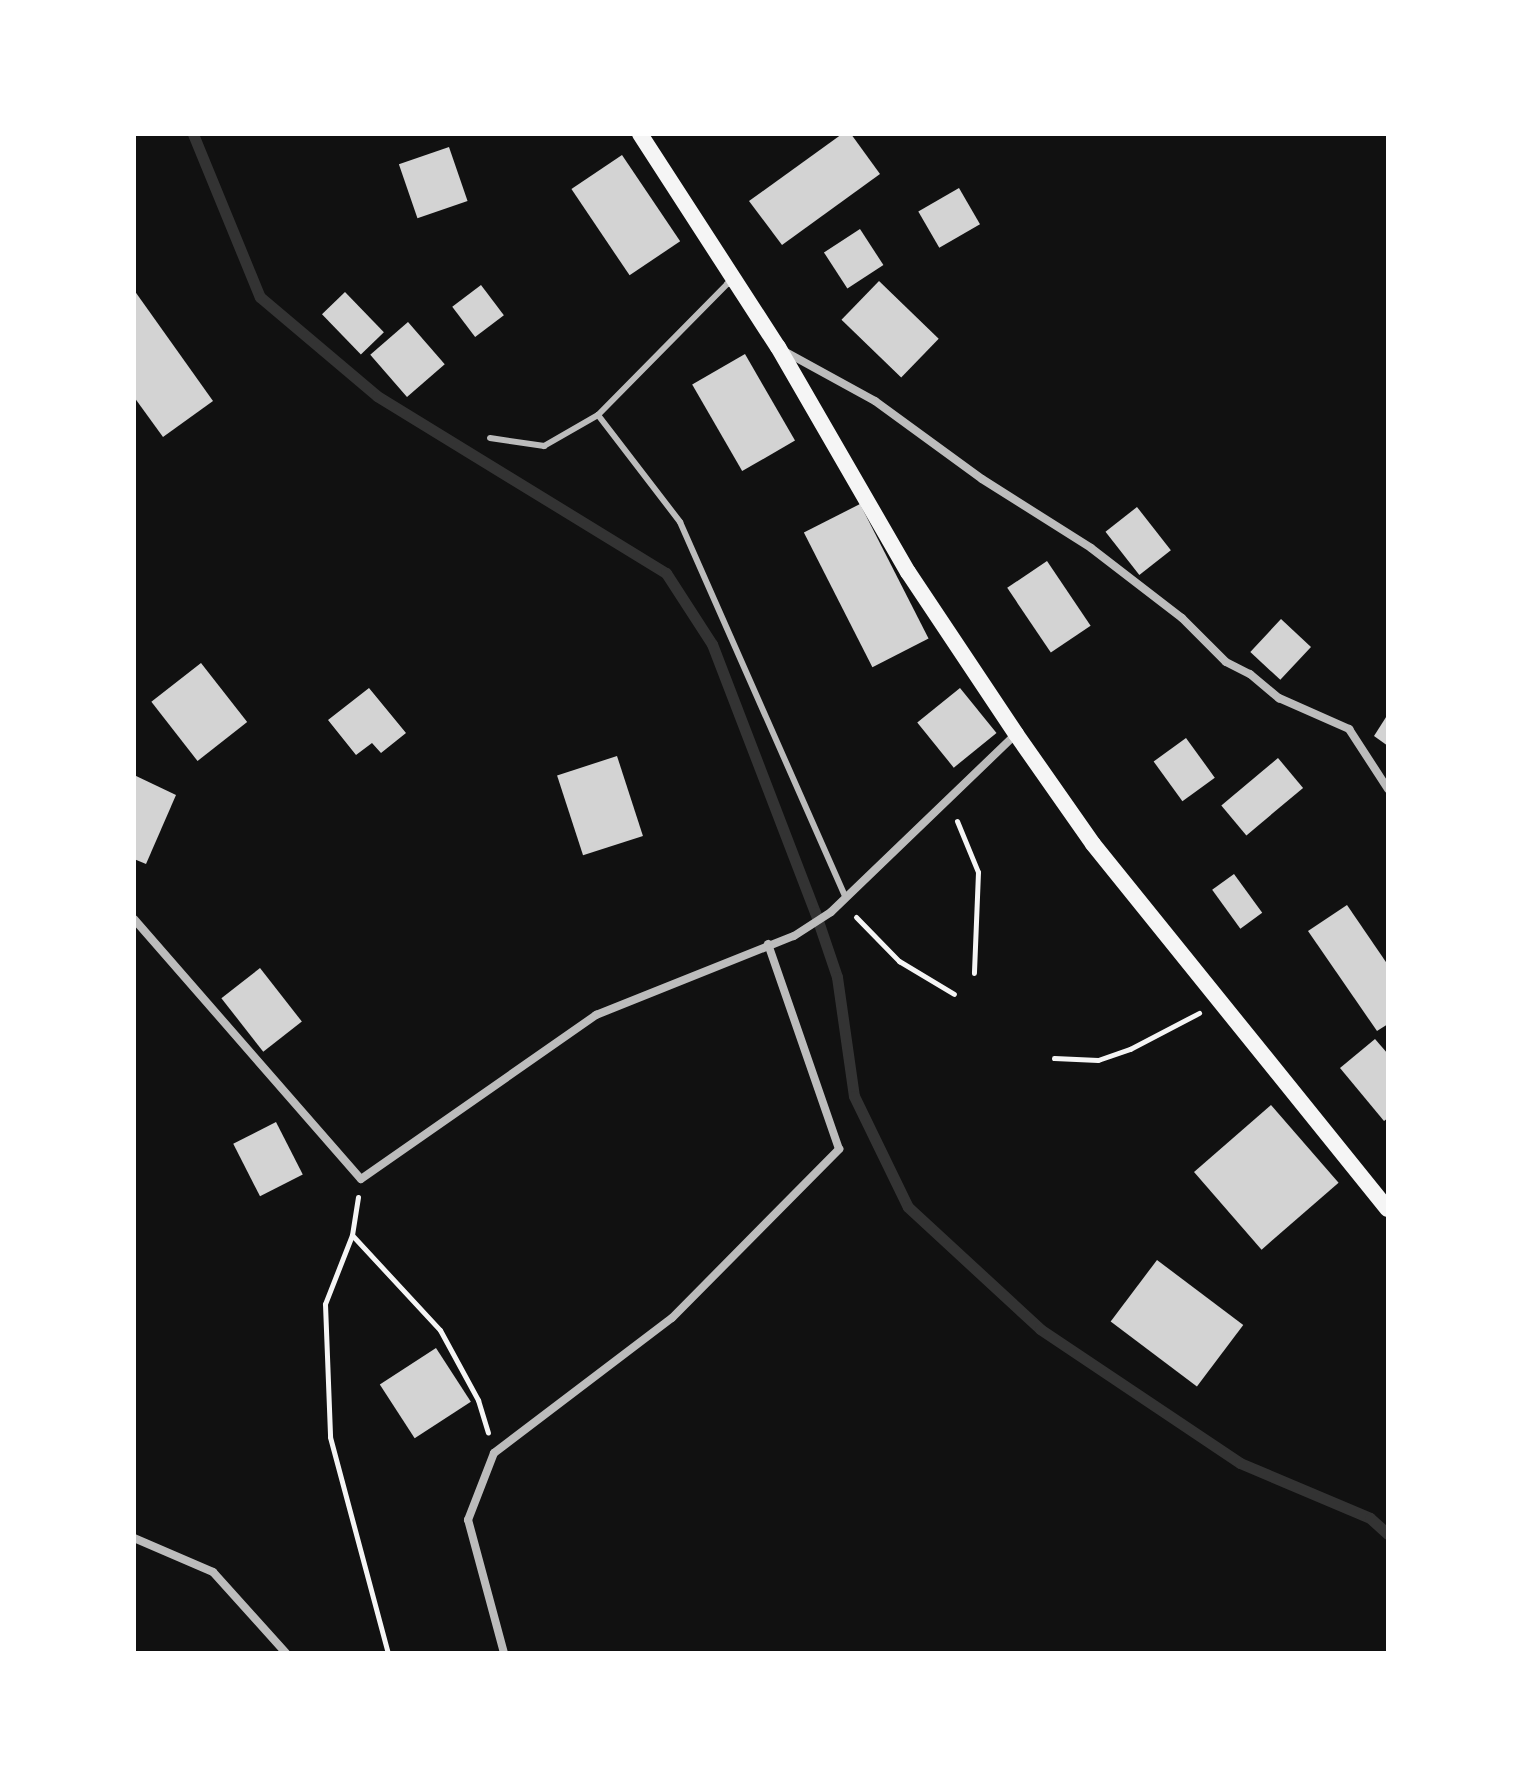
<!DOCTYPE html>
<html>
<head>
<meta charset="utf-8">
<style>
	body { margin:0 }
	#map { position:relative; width:1522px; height:1787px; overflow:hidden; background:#111; font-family:"Noto Sans",sans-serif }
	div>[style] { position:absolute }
	.stream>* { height:11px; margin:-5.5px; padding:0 5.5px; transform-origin:5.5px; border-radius:5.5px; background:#333 }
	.building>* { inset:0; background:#d3d3d3; transform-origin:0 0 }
	.path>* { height:5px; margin:-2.5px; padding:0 2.5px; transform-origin:2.5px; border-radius:2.5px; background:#f5f5f5 }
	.service>* { height:6px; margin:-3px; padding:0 3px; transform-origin:3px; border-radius:3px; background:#bcbcbc }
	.minor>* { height:8px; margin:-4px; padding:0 4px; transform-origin:4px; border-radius:4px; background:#bcbcbc }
	.secondary>* { height:16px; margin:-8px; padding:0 8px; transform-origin:8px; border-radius:8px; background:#f5f5f5 }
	span { translate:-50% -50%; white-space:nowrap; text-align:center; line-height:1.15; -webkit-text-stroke:7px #fff; paint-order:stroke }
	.frame { position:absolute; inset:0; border:136px solid #fff; pointer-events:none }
</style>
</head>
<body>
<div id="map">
	<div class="stream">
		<div style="left:193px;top:134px;width:176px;rotate:67.7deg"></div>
		<div style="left:260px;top:297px;width:153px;rotate:40.2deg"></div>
		<div style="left:377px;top:396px;width:339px;rotate:31.5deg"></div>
		<div style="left:666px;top:573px;width:85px;rotate:57.1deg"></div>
		<div style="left:712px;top:644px;width:287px;rotate:69deg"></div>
		<div style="left:815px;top:912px;width:69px;rotate:71.3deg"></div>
		<div style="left:837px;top:977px;width:120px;rotate:81.9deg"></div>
		<div style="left:854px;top:1096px;width:123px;rotate:64.1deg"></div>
		<div style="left:908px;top:1207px;width:180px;rotate:42.7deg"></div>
		<div style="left:1040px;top:1329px;width:241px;rotate:33.8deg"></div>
		<div style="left:1240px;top:1463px;width:141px;rotate:22.9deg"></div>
		<div style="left:1370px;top:1518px;width:24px;rotate:42deg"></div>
	</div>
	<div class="building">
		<div style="clip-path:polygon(842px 134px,851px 134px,880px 174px,782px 245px,749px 201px)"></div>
		<div style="left:449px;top:147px;width:57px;height:53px;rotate:71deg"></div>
		<div style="left:622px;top:155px;width:104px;height:61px;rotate:56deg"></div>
		<div style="left:959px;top:188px;width:42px;height:47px;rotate:60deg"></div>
		<div style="left:860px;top:229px;width:43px;height:43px;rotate:57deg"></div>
		<div style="left:879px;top:281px;width:83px;height:54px;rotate:44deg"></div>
		<div style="left:481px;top:285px;width:38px;height:36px;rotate:53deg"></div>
		<div style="clip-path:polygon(134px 290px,213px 401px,163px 437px,134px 397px)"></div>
		<div style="left:345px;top:292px;width:56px;height:32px;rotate:46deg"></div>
		<div style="left:408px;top:322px;width:56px;height:50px;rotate:49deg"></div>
		<div style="left:745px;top:354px;width:100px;height:61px;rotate:60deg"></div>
		<div style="left:860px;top:504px;width:151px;height:63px;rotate:63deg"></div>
		<div style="left:1137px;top:507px;width:55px;height:40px;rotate:52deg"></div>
		<div style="left:1047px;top:561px;width:78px;height:48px;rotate:56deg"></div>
		<div style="left:1281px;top:619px;width:41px;height:45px;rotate:43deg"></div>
		<div style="left:201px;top:663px;width:75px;height:63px;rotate:52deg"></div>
		<div style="clip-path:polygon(369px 688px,406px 733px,381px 753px,372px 743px,356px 755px,328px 720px)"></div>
		<div style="left:960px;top:688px;width:58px;height:55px;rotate:51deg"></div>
		<div style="clip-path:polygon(1388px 714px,1388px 746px,1374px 736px)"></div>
		<div style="left:1186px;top:738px;width:49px;height:40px;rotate:54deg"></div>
		<div style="left:617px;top:756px;width:84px;height:63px;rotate:72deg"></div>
		<div style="left:1278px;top:758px;width:39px;height:74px;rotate:50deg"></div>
		<div style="clip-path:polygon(134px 775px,176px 795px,146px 864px,134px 859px)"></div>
		<div style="left:1234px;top:874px;width:48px;height:27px;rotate:54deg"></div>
		<div style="clip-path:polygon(1347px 905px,1388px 965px,1388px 1024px,1377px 1031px,1308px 931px)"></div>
		<div style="left:260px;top:968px;width:68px;height:49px;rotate:52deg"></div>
		<div style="clip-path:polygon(1375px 1039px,1388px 1054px,1388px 1118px,1384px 1121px,1340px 1068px)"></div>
		<div style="left:1271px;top:1105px;width:103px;height:102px;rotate:49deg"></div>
		<div style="left:276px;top:1122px;width:59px;height:48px;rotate:63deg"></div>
		<div style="left:1157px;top:1260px;width:108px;height:77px;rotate:37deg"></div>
		<div style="left:436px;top:1348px;width:64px;height:67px;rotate:57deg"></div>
	</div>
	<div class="path">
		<div style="left:957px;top:821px;width:55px;rotate:67.6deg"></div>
		<div style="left:978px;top:872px;width:101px;rotate:92.3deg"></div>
		<div style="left:856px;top:917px;width:62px;rotate:45.7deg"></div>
		<div style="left:899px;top:961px;width:64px;rotate:31deg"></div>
		<div style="left:1054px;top:1058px;width:44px;rotate:2.6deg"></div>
		<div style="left:1098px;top:1060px;width:34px;rotate:-19deg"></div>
		<div style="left:1130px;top:1049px;width:78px;rotate:-27.6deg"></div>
		<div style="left:358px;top:1197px;width:38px;rotate:99deg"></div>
		<div style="left:352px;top:1235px;width:129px;rotate:47.2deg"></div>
		<div style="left:440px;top:1330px;width:80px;rotate:61.5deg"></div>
		<div style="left:478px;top:1400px;width:34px;rotate:73deg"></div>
		<div style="left:352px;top:1235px;width:74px;rotate:111.4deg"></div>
		<div style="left:325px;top:1304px;width:133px;rotate:87.8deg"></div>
		<div style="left:330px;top:1437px;width:224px;rotate:75deg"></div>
	</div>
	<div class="service">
		<div style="left:598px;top:415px;width:135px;rotate:52.5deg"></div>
		<div style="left:680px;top:522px;width:411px;rotate:66.2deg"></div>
		<div style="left:490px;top:438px;width:55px;rotate:8.4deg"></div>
		<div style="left:544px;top:446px;width:62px;rotate:-29.9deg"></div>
		<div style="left:598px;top:415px;width:184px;rotate:-45.4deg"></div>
		<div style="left:727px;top:284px;width:8px"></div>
	</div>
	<div class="minor">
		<div style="left:782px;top:350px;width:106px;rotate:28.7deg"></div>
		<div style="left:875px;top:401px;width:132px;rotate:36.1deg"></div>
		<div style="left:982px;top:479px;width:129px;rotate:32.3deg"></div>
		<div style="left:1091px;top:548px;width:115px;rotate:37.6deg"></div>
		<div style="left:1182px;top:618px;width:62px;rotate:45deg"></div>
		<div style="left:1226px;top:662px;width:27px;rotate:27deg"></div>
		<div style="left:1250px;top:674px;width:38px;rotate:40deg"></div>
		<div style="left:1279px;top:698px;width:77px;rotate:23.9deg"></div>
		<div style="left:1349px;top:729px;width:72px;rotate:57deg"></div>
		<div style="left:134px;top:919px;width:345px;rotate:48.9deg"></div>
		<div style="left:361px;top:1179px;width:287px;rotate:-34.9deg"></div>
		<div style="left:596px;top:1015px;width:213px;rotate:-21.8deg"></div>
		<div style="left:794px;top:936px;width:44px;rotate:-33deg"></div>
		<div style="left:831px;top:912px;width:257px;rotate:-43.9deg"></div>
		<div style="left:134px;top:1538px;width:86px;rotate:23.3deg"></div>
		<div style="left:213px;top:1572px;width:109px;rotate:48deg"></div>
		<div style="left:504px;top:1653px;width:138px;rotate:-105.1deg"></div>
		<div style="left:468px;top:1520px;width:72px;rotate:-68.8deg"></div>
		<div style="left:494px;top:1453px;width:223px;rotate:-37.2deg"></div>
		<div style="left:672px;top:1318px;width:238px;rotate:-45.3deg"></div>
		<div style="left:839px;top:1149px;width:217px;rotate:-109.1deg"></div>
	</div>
	<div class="secondary">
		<div style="left:640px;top:134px;width:254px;rotate:57.1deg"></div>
		<div style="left:778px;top:347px;width:260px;rotate:60deg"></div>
		<div style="left:908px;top:572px;width:195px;rotate:56.3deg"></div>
		<div style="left:1016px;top:734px;width:134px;rotate:55deg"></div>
		<div style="left:1093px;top:844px;width:469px;rotate:51.1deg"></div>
	</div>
	<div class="frame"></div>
</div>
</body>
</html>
